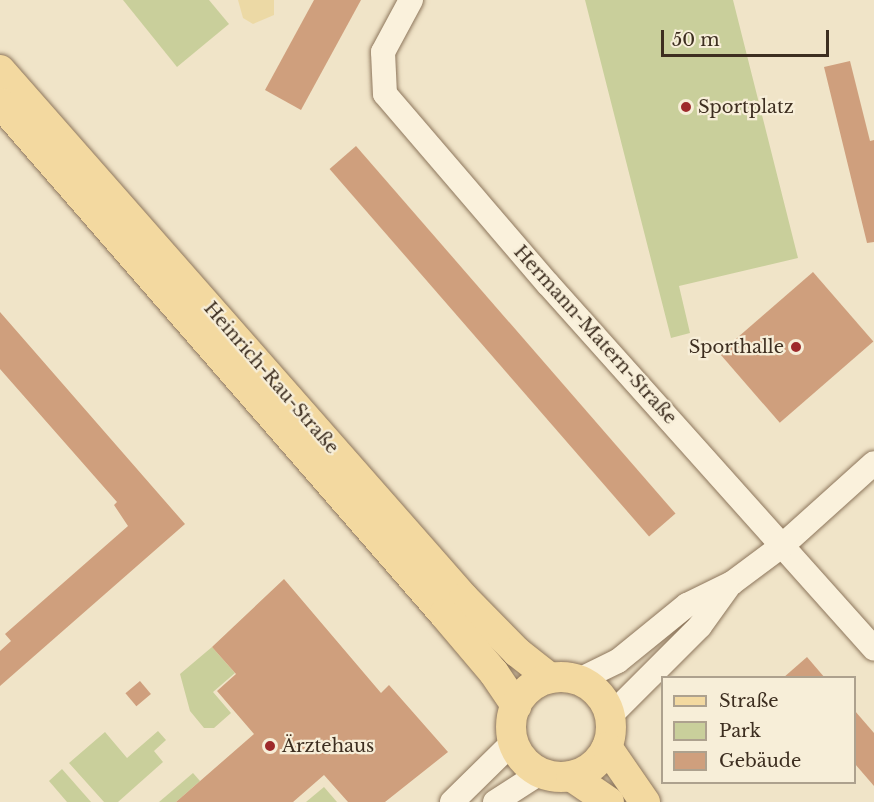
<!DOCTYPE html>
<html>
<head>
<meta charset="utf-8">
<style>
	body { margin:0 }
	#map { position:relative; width:874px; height:802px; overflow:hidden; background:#f0e4c8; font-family:"Libre Baskerville",serif }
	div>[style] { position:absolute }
	.green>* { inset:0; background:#c9cf9b }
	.sand>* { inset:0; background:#ecd9a5 }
	.building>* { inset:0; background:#cf9f7d; transform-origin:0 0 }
	.roads { filter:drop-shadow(0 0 2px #8d765c) drop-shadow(0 0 2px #8d765c) }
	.minor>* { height:24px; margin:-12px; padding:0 12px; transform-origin:12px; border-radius:12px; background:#faf1dc }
	.major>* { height:30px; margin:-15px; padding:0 15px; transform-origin:15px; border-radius:15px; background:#f3d9a0 }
	.major>.ring { margin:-15px; padding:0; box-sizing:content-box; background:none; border:30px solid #f3d9a0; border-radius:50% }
	.dots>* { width:16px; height:16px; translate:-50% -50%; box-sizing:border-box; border:3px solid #f7eed8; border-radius:50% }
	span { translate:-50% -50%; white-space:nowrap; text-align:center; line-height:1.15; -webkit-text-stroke:4.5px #f7eed8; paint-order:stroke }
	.poi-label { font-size:18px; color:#3d2e20 }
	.left { translate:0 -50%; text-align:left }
	.right { translate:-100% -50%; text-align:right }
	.street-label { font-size:18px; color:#3d2e20 }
	.legend { position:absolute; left:661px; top:676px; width:195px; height:108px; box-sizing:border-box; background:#f7eed8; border:2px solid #ada18e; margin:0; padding:8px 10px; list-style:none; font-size:18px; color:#3d2e20 }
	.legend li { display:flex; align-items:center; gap:12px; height:30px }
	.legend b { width:30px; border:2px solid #ada18e }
	.scale { position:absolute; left:661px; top:30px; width:168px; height:27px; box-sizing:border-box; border:3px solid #3d2e20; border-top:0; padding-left:8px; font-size:18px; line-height:21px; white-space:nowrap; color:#3d2e20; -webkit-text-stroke:4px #f7eed8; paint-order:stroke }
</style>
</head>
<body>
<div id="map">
	<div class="green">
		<div style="clip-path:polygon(123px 0,209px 0,229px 24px,177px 67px)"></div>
		<div style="clip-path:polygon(585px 0,733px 0,798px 258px,679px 286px,690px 333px,671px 338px)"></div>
		<div style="clip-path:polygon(212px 647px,235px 673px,213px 692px,231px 713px,214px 728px,204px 728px,190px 711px,180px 674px)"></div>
		<div style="clip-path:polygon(158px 731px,166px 740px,154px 751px,163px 762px,118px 802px,104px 802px,69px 763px,105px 732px,127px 758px)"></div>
		<div style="clip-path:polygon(62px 769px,91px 802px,67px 802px,49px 781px)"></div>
		<div style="clip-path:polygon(193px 773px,200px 781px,176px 802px,159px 802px)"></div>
		<div style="clip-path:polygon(324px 787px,337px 802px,306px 802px)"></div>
	</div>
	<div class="sand">
		<div style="clip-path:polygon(238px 0,274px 0,274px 15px,253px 24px,243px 18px)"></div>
	</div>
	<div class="building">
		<div style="clip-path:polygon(314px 0,361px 0,301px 110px,265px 90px)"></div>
		<div style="clip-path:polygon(850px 61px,870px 141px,874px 140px,874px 242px,867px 243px,824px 67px)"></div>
		<div style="left:356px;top:146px;width:487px;height:35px;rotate:49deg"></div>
		<div style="left:813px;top:272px;width:92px;height:124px;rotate:49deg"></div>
		<div style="clip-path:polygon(0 312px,185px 524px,0 686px,0 651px,11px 641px,5px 634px,128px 526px,114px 505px,117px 502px,0 369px)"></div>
		<div style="clip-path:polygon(284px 579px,381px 693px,389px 685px,448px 752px,385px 802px,348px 802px,324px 775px,293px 802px,176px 802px,254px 734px,217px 691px,236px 674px,212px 647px)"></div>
		<div style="clip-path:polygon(807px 657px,825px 678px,783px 678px)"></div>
		<div style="left:140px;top:681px;width:17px;height:19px;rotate:50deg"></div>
		<div style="clip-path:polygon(855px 711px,874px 733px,874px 786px,855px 764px)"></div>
	</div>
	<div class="roads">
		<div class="minor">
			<div style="left:411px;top:0;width:59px;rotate:118.3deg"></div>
			<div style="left:383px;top:52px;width:42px;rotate:87.3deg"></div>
			<div style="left:385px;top:94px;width:250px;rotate:49.4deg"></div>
			<div style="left:548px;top:284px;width:489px;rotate:48.2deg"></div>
			<div style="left:579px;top:680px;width:43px;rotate:-26deg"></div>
			<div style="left:618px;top:661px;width:89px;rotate:-39.1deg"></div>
			<div style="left:687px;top:605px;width:50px;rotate:-26.1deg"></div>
			<div style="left:732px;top:583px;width:64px;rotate:-36.7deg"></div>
			<div style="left:783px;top:545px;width:122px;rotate:-42deg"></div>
			<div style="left:610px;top:716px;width:127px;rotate:-45deg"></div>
			<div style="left:700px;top:626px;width:48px;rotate:-54.3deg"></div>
			<div style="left:452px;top:802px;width:86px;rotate:-44.5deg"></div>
			<div style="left:495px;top:802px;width:54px;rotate:-32.8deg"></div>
		</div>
		<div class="major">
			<div style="left:0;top:70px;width:703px;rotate:48.69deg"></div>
			<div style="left:464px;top:598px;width:76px;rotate:45.5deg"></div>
			<div style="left:517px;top:652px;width:42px;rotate:38.2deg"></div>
			<div style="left:0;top:103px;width:677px;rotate:49.01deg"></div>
			<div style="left:444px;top:614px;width:77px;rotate:49.7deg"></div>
			<div style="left:494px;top:673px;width:40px;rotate:56deg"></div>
			<div class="ring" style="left:511px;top:677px;width:70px;height:70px"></div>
			<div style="left:607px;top:747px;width:67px;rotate:55.4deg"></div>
			<div style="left:571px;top:776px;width:46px;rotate:34.4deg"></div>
		</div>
	</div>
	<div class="dots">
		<div style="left:686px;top:107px;background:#9e2a2b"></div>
		<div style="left:796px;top:347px;background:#9e2a2b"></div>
		<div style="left:270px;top:746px;background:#9e2a2b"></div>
	</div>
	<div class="poi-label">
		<span class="left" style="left:698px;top:107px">Sportplatz</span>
		<span class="right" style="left:784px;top:347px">Sporthalle</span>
		<span class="left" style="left:282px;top:746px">Ärztehaus</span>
	</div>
	<div class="street-label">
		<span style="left:595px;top:335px;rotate:48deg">Hermann-Matern-Straße</span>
		<span style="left:271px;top:378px;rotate:49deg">Heinrich-Rau-Straße</span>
	</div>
	<ul class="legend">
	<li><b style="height:8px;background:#f3d9a0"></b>Straße</li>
	<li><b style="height:16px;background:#c9cf9b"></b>Park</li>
	<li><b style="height:16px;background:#cf9f7d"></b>Gebäude</li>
	</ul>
	<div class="scale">50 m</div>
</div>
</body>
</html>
